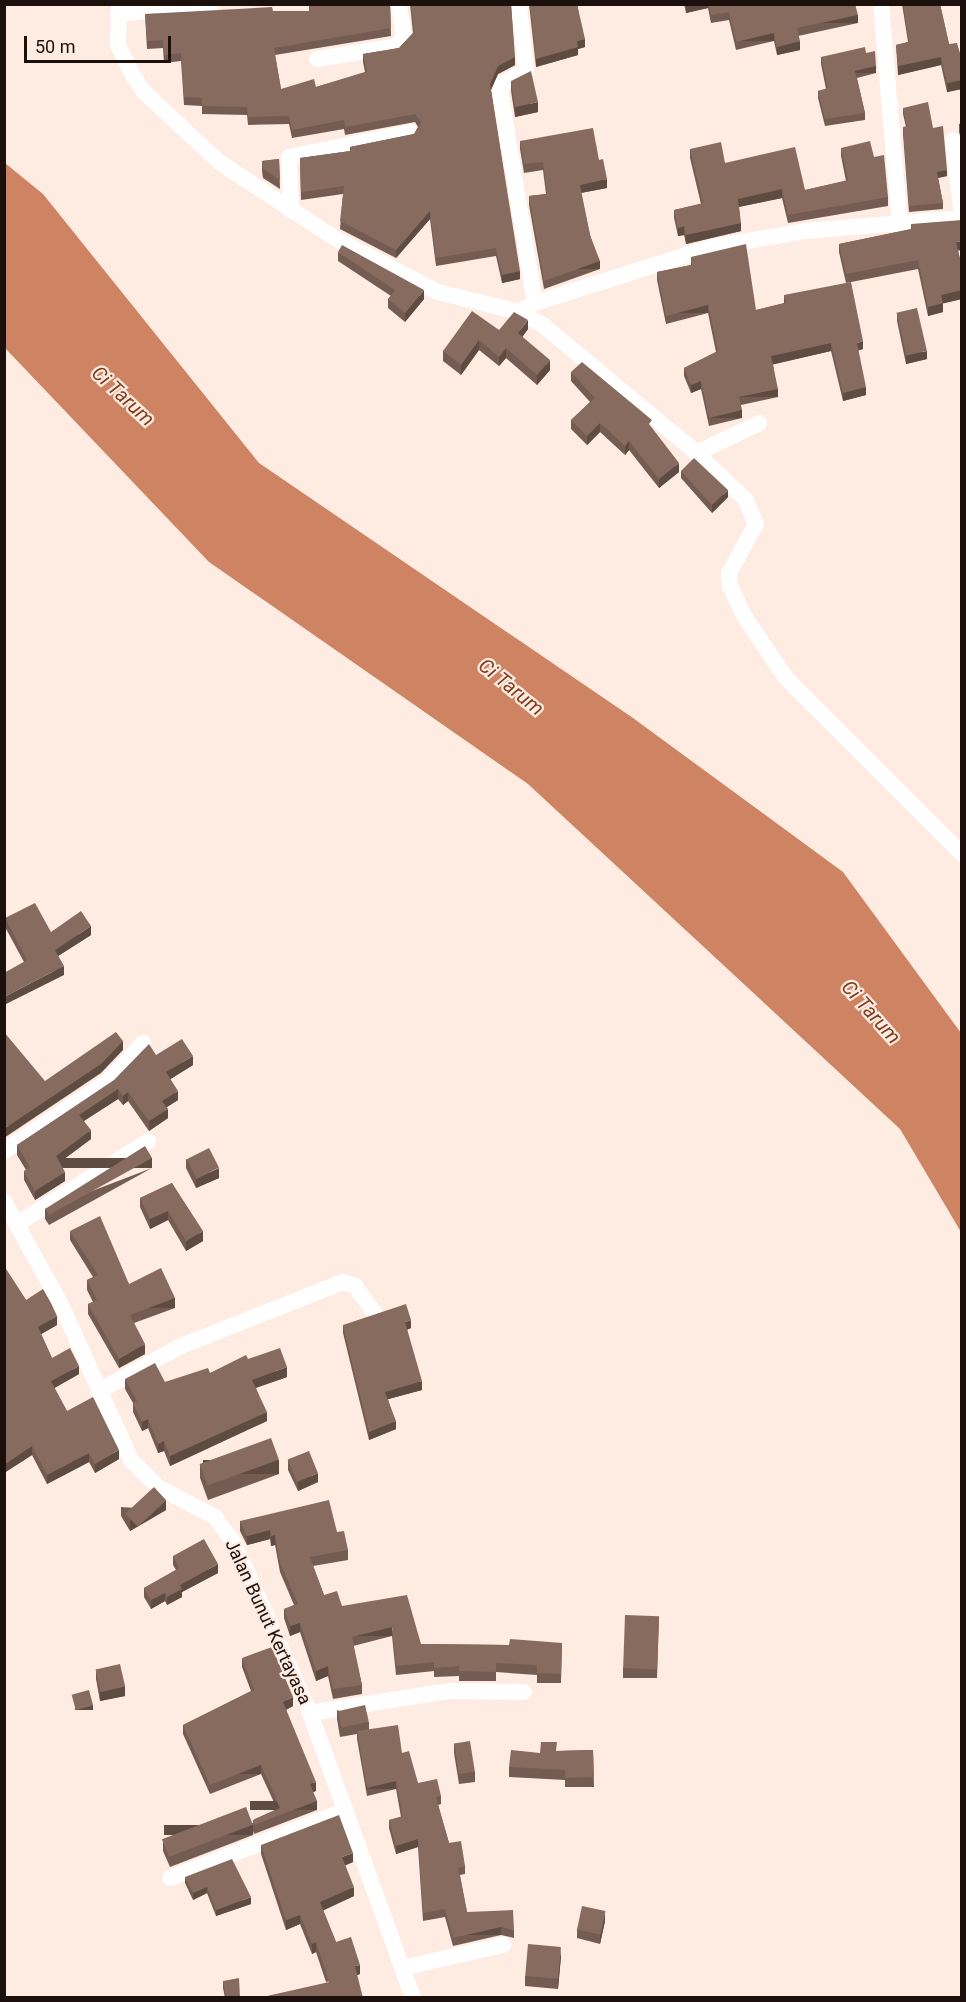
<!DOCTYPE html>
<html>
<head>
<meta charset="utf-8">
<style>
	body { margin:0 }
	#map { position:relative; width:966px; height:2002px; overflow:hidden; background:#feebe2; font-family:Roboto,sans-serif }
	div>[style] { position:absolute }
	.water>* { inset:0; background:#ce8463 }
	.minor>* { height:16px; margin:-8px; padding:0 8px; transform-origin:8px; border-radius:8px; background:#fff }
	.wall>* { inset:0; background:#745c52 }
	.shaded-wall>* { inset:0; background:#5e4b42; transform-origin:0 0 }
	.building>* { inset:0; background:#876b5f; transform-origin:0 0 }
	span { translate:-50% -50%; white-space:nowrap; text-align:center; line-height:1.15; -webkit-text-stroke:4.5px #feebe2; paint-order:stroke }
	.street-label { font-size:18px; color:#1b100c }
	.water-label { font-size:20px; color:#813d1a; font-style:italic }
	.frame { position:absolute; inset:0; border:6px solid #1b100c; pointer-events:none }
	.scale { position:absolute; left:24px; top:36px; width:147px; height:27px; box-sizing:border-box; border:3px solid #1b100c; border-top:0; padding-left:8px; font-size:18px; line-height:21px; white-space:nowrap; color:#1b100c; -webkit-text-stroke:4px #feebe2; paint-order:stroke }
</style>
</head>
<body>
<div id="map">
	<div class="water">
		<div style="clip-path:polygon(5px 163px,43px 194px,259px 463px,633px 718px,843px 872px,961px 1033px,961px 1232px,900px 1129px,528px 784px,209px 562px,5px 348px)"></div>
	</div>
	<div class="minor">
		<div style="left:119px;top:4px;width:41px;rotate:91.4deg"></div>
		<div style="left:118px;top:45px;width:30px;rotate:64deg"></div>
		<div style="left:131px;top:72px;width:24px;rotate:57deg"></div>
		<div style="left:144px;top:92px;width:103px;rotate:43deg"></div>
		<div style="left:219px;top:162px;width:140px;rotate:33.3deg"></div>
		<div style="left:336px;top:239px;width:115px;rotate:27.5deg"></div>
		<div style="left:438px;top:292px;width:83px;rotate:13.9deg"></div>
		<div style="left:519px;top:312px;width:29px;rotate:29deg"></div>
		<div style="left:544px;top:326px;width:190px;rotate:39.7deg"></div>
		<div style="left:690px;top:447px;width:76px;rotate:43.4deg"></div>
		<div style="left:745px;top:499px;width:27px;rotate:66deg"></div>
		<div style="left:756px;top:524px;width:56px;rotate:118.9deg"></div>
		<div style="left:729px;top:573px;width:13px;rotate:86deg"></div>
		<div style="left:730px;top:586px;width:33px;rotate:65deg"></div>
		<div style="left:744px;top:616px;width:75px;rotate:55.9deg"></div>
		<div style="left:786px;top:678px;width:249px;rotate:45deg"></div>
		<div style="left:519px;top:4px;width:67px;rotate:84deg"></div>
		<div style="left:526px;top:71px;width:26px;rotate:152deg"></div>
		<div style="left:503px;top:83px;width:8px;rotate:113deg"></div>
		<div style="left:500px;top:90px;width:216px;rotate:80.7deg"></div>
		<div style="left:881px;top:4px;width:223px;rotate:85.1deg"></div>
		<div style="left:118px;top:14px;width:94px;rotate:-6.1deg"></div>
		<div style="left:317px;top:59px;width:81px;rotate:-9.2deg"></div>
		<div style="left:397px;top:46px;width:11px;rotate:-52deg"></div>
		<div style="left:404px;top:37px;width:33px;rotate:-99deg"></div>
		<div style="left:953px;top:140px;width:78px;rotate:83.3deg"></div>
		<div style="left:291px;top:211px;width:54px;rotate:-92.1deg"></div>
		<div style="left:289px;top:157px;width:125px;rotate:-11.6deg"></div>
		<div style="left:519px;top:312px;width:18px;rotate:-29deg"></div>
		<div style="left:535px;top:303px;width:186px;rotate:-17.6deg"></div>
		<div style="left:712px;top:247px;width:95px;rotate:-9.7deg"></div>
		<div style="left:806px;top:231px;width:157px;rotate:-4.8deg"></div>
		<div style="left:697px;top:453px;width:69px;rotate:-25.8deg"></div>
		<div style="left:4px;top:1151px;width:125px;rotate:-33.9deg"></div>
		<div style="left:108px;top:1081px;width:52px;rotate:-47.4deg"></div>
		<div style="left:4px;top:1201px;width:121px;rotate:61.3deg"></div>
		<div style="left:62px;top:1307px;width:168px;rotate:65.7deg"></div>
		<div style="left:131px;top:1460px;width:38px;rotate:45deg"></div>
		<div style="left:158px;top:1487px;width:64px;rotate:27.8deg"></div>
		<div style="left:215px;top:1517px;width:34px;rotate:54deg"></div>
		<div style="left:235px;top:1545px;width:184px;rotate:65.9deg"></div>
		<div style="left:310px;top:1713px;width:303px;rotate:70.1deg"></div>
		<div style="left:19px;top:1223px;width:153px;rotate:-32.4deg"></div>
		<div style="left:99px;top:1391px;width:94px;rotate:-28.8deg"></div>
		<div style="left:181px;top:1346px;width:174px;rotate:-21.6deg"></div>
		<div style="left:343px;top:1282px;width:13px;rotate:18deg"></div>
		<div style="left:355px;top:1286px;width:34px;rotate:54deg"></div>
		<div style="left:310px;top:1713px;width:141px;rotate:-9deg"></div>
		<div style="left:449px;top:1691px;width:75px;rotate:0.8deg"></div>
		<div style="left:170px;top:1878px;width:186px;rotate:-21.1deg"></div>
		<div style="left:403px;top:1968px;width:103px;rotate:-13deg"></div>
	</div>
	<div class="wall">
		<div style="clip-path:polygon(312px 4px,390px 4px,391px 36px,275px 55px,281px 89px,316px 87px,365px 72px,363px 62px,363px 54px,399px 48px,413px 33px,410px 4px,511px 4px,515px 65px,498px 74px,491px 90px,520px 279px,502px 283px,496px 256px,436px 266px,430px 219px,396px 258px,340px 229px,343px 194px,301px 200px,300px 158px,350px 151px,350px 147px,414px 134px,418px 127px,415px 122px,345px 135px,344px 129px,292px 138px,289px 124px,248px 125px,247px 115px,202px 114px,202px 106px,184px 105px,181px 61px,164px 63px,163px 48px,147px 49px,145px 14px,309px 11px,309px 5px)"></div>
		<div style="clip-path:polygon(529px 4px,577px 4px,585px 47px,578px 49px,578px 55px,536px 67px)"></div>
		<div style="clip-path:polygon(684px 4px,855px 4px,858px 23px,798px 36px,800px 50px,777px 55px,774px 41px,736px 50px,729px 20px,711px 23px,708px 8px,686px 13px)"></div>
		<div style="clip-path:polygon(902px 4px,940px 4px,949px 44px,962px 60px,962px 89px,947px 92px,941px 65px,898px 75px,896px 45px,908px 42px)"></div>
		<div style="clip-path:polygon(866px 53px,876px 73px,857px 78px,865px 113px,865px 120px,825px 126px,818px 98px,818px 91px,826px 89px,821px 64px,821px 57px)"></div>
		<div style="clip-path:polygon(511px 81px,538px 112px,515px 117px,511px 91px)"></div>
		<div style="clip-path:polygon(903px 108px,933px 128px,947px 176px,938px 178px,943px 203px,943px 209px,909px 212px,903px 134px,903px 127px,906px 127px,903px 114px)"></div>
		<div style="clip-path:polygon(962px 123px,962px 142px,959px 132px,959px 124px)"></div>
		<div style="clip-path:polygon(520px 141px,599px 160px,607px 188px,581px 193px,590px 235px,600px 269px,544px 289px,529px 205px,529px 196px,546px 194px,543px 170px,524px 173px,520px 149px)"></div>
		<div style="clip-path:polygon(841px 148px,874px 157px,888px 197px,888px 206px,788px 223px,782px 198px,739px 207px,741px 231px,686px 244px,684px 235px,678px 236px,674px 218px,674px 210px,701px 204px,690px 158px,690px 149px,725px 163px,805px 190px,846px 181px,841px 156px)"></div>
		<div style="clip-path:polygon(279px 159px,280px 189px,263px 178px,262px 171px,262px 161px)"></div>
		<div style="clip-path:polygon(911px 224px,958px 251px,962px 267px,962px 299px,943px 303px,943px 312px,928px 316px,918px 269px,846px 283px,839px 252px,839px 244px,911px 229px)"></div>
		<div style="clip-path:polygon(338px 252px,424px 299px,405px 322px,388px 308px,388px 299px,391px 296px,338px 261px)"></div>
		<div style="clip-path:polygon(691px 257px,756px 310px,784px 303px,784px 295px,863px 349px,858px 350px,866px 395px,843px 401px,831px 351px,773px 364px,778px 397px,741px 405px,742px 418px,709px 426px,701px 389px,691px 393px,684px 376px,684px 368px,716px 352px,708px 313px,666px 324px,657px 280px,657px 272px,691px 265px)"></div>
		<div style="clip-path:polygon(897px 313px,927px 359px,906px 364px,897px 321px)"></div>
		<div style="clip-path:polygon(528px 329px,522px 337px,550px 370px,537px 385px,506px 358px,499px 366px,479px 350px,461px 375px,443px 361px,443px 351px,499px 330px)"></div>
		<div style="clip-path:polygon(571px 372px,652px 428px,679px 472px,659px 488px,629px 450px,625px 455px,600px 432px,587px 445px,571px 429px,571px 420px,590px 402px,571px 381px)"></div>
		<div style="clip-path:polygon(681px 471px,728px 497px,712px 513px,681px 478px)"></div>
		<div style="clip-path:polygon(5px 918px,51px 932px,91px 935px,58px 956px,64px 975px,24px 962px,5px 927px)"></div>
		<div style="clip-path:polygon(156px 1055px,193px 1065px,170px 1079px,178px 1100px,167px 1107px,168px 1118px,149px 1131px,128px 1101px,123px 1105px,118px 1099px,84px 1121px,91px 1139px,60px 1162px,65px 1181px,35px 1200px,24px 1180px,24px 1171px,26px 1170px,17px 1155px,17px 1145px)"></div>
		<div style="clip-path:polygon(186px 1159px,219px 1178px,196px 1188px,186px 1168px)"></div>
		<div style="clip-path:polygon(152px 1168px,49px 1225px,45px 1219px,45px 1209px)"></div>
		<div style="clip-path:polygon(172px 1183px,203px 1241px,186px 1251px,168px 1220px,150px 1229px,140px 1207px,140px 1198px)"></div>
		<div style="clip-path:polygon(70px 1231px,129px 1284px,175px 1308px,134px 1323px,145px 1354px,119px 1368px,88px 1314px,88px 1304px,93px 1302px,87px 1290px,87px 1280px,93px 1277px,70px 1240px)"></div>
		<div style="clip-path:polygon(4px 1266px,26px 1300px,57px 1325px,41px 1334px,52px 1358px,79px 1374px,54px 1388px,67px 1411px,119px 1459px,95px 1473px,89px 1462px,47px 1484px,32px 1455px,4px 1473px)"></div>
		<div style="clip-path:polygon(343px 1325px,411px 1328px,407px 1330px,422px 1390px,388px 1399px,396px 1429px,369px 1440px,343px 1333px)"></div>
		<div style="clip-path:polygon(248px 1359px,287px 1377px,256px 1388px,267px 1421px,170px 1466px,164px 1451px,158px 1453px,148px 1428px,142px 1431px,133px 1412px,133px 1403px,125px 1389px,125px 1379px,165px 1382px,210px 1373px)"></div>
		<div style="clip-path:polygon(288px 1460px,318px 1482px,298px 1491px,288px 1470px)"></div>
		<div style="clip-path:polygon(200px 1464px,279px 1474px,208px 1500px,200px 1478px)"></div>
		<div style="clip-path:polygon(121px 1507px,166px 1510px,130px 1531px,121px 1516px)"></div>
		<div style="clip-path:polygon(240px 1521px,337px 1532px,348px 1550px,348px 1560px,313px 1566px,324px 1595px,342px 1606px,421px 1644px,509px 1645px,562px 1643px,561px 1683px,537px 1683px,537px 1675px,496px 1672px,496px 1681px,459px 1681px,459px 1676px,434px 1677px,434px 1671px,396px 1675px,392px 1636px,353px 1646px,362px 1685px,362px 1694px,333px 1699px,328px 1676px,316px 1681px,300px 1632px,290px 1636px,284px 1618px,284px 1609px,294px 1605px,280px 1572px,275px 1545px,271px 1546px,270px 1539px,247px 1545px,240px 1531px)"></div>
		<div style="clip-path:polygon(173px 1556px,218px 1573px,182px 1592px,182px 1597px,167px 1605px,165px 1601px,151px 1609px,144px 1597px,144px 1588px,176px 1570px,173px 1565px)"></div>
		<div style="clip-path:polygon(659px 1616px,657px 1678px,623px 1678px,623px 1668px)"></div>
		<div style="clip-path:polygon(242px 1658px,293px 1706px,286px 1710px,316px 1791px,313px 1792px,317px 1810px,254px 1834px,253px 1831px,253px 1835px,170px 1867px,163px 1851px,163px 1841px,253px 1823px,253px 1820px,277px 1809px,261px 1774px,210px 1794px,183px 1734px,183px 1725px,251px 1691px,242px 1667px)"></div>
		<div style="clip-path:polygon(96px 1669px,125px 1696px,100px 1701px,96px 1679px)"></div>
		<div style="clip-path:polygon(337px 1710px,369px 1722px,369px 1729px,402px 1753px,418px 1783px,441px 1796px,441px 1804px,438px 1805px,449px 1843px,465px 1866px,465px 1874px,460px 1875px,467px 1912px,514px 1930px,514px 1938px,501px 1935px,453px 1946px,445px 1917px,423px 1921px,418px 1847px,396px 1854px,389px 1828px,389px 1820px,401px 1817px,396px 1789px,367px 1796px,357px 1739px,357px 1734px,340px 1737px,337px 1719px)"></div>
		<div style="clip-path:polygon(454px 1743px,475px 1772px,475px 1782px,459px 1784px,454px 1753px)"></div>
		<div style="clip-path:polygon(593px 1750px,594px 1787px,565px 1787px,565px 1780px,509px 1777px,509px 1767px,540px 1753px,557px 1751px)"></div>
		<div style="clip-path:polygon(261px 1845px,353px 1862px,345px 1865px,354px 1896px,323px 1910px,336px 1942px,360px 1974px,326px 1982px,316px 1952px,312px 1954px,300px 1924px,286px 1930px,261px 1854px)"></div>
		<div style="clip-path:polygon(185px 1877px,251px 1904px,216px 1916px,207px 1893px,193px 1900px,185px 1883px)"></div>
		<div style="clip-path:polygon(605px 1921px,600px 1944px,577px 1938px,577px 1929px)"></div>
		<div style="clip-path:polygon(561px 1956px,558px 1989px,525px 1986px,525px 1976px)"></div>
		<div style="clip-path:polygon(223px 1981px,240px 1998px,225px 1998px,223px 1988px)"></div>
	</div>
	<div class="shaded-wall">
		<div style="clip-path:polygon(689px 4px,708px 4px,708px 8px,686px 13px,686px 5px)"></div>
		<div style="left:858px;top:15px;width:8px;height:62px;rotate:90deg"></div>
		<div style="left:774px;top:33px;width:8px;height:39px;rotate:90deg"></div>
		<div style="clip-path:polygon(585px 39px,585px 47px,578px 49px,578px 55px,536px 67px,536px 59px,577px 41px)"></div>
		<div style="clip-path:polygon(800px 41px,800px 50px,777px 55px,777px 47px)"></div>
		<div style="clip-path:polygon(515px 57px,515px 65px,498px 74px,490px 92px,490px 84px,498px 66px)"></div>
		<div style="clip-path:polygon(941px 57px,941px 65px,898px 75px,898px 66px)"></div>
		<div style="left:876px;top:66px;width:7px;height:22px;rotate:90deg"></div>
		<div style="clip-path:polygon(962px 80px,962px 89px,947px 92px,947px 83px)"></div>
		<div style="clip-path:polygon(538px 102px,538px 112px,515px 117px,515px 107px)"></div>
		<div style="clip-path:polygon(947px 170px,947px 176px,937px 178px,937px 172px)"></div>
		<div style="clip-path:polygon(607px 179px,607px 188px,580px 193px,580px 185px)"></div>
		<div style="clip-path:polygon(782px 189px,782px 198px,738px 207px,738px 199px)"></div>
		<div style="clip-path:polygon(430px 211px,430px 219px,396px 258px,396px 250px)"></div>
		<div style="clip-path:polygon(741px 223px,741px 231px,686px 244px,686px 235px)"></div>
		<div style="clip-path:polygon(684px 226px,684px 235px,678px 236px,678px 228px)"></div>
		<div style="clip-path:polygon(962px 241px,962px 250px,956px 251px,956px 242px)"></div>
		<div style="left:600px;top:261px;width:8px;height:59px;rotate:90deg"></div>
		<div style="clip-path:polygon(520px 271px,520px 279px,502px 283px,502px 275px)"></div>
		<div style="clip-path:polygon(424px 290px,424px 299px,405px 322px,405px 313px)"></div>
		<div style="clip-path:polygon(962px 290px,962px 299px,941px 304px,941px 295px)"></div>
		<div style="clip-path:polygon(943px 303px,943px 312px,928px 316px,928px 307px)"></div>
		<div style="left:708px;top:305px;width:8px;height:43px;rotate:90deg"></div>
		<div style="clip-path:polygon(528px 320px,528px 329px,518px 343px,518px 333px)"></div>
		<div style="clip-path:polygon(479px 340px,479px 350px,461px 375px,461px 365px)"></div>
		<div style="clip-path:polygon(863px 341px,863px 349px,857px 351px,857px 343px)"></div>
		<div style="clip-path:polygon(831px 343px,831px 351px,771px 365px,771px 356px)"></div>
		<div style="clip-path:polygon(506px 348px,506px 358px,499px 366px,499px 357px)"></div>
		<div style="clip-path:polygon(927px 351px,927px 359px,906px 364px,906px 355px)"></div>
		<div style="clip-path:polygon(550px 360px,550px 370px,537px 385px,537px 375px)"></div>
		<div style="clip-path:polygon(701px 381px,701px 389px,691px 393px,691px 385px)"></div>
		<div style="clip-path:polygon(866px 387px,866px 395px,843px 401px,843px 393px)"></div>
		<div style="left:778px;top:389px;width:8px;height:40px;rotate:90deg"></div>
		<div style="left:742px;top:410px;width:8px;height:34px;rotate:90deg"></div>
		<div style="clip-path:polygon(600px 423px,600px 432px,587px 445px,587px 436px)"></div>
		<div style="clip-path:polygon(629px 441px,629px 450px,625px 455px,625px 446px)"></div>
		<div style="clip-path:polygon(679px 463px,679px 472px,659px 488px,659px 479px)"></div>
		<div style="clip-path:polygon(728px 490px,728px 497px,712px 513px,712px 505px)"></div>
		<div style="clip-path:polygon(91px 926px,91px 935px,55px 958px,55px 950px)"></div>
		<div style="clip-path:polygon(64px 966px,64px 975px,4px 1005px,4px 997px)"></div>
		<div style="clip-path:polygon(123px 1041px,123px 1050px,101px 1073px,4px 1138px,4px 1129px)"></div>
		<div style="clip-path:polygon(193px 1056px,193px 1065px,166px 1082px,166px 1072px)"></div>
		<div style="clip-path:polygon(118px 1089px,118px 1099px,79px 1124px,79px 1115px)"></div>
		<div style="clip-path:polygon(178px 1091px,178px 1100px,162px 1110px,162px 1101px)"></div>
		<div style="clip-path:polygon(128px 1092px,128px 1101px,123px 1105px,123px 1096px)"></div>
		<div style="clip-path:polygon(168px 1109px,168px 1118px,149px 1131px,149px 1121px)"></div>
		<div style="clip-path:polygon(91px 1130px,91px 1139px,56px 1165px,56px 1156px)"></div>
		<div style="left:152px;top:1158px;width:10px;height:118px;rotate:90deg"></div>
		<div style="clip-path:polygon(219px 1168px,219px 1178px,196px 1188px,196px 1179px)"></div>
		<div style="clip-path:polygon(65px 1172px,65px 1181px,35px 1200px,35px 1191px)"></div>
		<div style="clip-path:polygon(168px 1211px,168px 1220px,150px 1229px,150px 1219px)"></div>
		<div style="clip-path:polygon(203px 1231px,203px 1241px,186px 1251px,186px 1241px)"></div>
		<div style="left:175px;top:1298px;width:10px;height:48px;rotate:90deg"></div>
		<div style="clip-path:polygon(57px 1316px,57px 1325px,38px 1336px,38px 1327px)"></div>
		<div style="clip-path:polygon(411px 1320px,411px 1328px,405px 1330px,405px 1322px)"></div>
		<div style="clip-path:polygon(145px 1344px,145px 1354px,119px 1368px,119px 1359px)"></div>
		<div style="clip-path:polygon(79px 1366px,79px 1374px,51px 1390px,51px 1381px)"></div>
		<div style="clip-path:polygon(287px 1367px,287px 1377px,252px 1389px,252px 1380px)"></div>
		<div style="clip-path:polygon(422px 1381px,422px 1390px,385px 1400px,385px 1392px)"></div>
		<div style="clip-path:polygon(267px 1412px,267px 1421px,170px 1466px,170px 1456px)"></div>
		<div style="clip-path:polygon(148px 1419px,148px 1428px,142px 1431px,142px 1422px)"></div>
		<div style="clip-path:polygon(396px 1421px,396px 1429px,369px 1440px,369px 1432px)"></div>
		<div style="clip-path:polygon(164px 1441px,164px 1451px,158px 1453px,158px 1444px)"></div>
		<div style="clip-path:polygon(32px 1446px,32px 1455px,4px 1473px,4px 1465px)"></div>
		<div style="clip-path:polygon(119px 1450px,119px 1459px,95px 1473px,95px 1464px)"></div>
		<div style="clip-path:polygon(89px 1453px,89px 1462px,47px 1484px,47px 1475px)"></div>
		<div style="left:279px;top:1460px;width:14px;height:76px;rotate:90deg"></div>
		<div style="clip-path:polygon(318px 1473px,318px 1482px,298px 1491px,298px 1482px)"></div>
		<div style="clip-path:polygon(166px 1500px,166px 1510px,130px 1531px,130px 1521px)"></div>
		<div style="clip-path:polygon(270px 1530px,270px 1539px,247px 1545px,247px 1536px)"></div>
		<div style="clip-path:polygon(275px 1535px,275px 1545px,271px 1546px,271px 1536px)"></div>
		<div style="clip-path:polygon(218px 1564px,218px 1573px,182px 1592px,182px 1597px,167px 1605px,167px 1597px,180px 1585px)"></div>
		<div style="clip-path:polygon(165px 1593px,165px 1601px,151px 1609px,151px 1600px)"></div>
		<div style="clip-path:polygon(300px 1623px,300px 1632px,290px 1636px,290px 1626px)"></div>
		<div style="left:392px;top:1627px;width:9px;height:41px;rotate:90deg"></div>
		<div style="clip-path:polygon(328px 1666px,328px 1676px,316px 1681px,316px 1671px)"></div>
		<div style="clip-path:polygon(125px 1686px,125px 1696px,100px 1701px,100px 1692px)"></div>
		<div style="clip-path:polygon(293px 1697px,293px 1706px,283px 1711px,283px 1702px)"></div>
		<div style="left:93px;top:1705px;width:5px;height:18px;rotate:90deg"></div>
		<div style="left:261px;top:1765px;width:9px;height:55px;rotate:90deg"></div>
		<div style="left:396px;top:1781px;width:8px;height:30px;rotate:90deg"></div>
		<div style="clip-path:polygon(316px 1782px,316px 1791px,310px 1793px,310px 1784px)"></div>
		<div style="left:317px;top:1801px;width:9px;height:67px;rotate:90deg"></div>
		<div style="left:253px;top:1825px;width:10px;height:89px;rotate:90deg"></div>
		<div style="clip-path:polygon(418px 1839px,418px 1847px,396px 1854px,396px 1846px)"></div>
		<div style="clip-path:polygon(353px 1853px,353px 1862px,342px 1867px,342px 1857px)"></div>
		<div style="clip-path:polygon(207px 1887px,207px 1893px,193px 1900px,193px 1893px)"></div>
		<div style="clip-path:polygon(354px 1887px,354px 1896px,320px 1912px,320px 1902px)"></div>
		<div style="clip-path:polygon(251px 1897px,251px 1904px,216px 1916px,216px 1910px)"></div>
		<div style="clip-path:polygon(605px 1911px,605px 1921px,600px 1944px,600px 1934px)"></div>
		<div style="clip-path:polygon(300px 1915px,300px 1924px,286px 1930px,286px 1920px)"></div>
		<div style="left:501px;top:1927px;width:8px;height:49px;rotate:90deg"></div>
		<div style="clip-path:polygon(316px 1942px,316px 1952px,312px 1954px,312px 1944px)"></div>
		<div style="clip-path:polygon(561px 1947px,561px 1956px,558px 1989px,558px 1979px)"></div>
		<div style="clip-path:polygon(360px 1965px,360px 1974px,355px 1976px,355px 1966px)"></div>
	</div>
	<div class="building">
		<div style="clip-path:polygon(312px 4px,390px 4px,391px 28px,274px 48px,281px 89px,314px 79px,316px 87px,367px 72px,363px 54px,399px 48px,414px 32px,411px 4px,511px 4px,515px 57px,498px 66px,490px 84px,520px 271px,502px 275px,496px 248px,436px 258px,430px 211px,396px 250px,340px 221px,344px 186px,301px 192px,300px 158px,351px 151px,350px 147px,414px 134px,421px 122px,415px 114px,345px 127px,344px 120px,292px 130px,289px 116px,248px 117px,247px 107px,202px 106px,202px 98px,184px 97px,181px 53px,164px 55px,163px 40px,147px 41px,145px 14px,272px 7px,273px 11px,310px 11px,309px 5px)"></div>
		<div style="clip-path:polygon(530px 4px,577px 4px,585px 39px,577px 41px,578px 47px,536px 59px)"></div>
		<div style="clip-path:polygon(709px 4px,855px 4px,858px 15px,797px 28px,800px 41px,777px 47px,774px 33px,736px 42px,729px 12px,711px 15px)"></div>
		<div style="clip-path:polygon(903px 4px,940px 4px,949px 44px,957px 43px,962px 60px,962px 80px,947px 83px,941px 57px,898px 66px,896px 45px,909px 42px)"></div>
		<div style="clip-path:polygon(865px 47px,866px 53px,875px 51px,876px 66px,855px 71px,865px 113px,825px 119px,818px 91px,828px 88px,821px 57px)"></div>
		<div style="clip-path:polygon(531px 71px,538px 102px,515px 107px,511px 81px)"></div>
		<div style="clip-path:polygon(928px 102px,933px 128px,943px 126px,947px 170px,937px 172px,943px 203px,909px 206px,903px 127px,907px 126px,903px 108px)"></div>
		<div style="clip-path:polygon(593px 128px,599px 160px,603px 159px,607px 179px,580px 185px,590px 235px,600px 261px,544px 281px,529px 196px,547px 194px,543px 162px,524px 164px,520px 141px)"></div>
		<div style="clip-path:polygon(870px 141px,874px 157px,884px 155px,888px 197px,788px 215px,782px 189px,738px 199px,741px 223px,686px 235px,684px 226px,678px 228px,674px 210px,703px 203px,690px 149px,721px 142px,725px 163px,795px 147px,805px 190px,848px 180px,841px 148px)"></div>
		<div style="clip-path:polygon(279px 159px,280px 180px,263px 169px,262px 161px)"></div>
		<div style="clip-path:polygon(962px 220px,962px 241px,956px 242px,962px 267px,962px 290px,941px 295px,943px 303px,928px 307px,918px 260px,846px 274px,839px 244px,912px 229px,911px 224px)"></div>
		<div style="clip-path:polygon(746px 244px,756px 310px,786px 303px,784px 295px,851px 282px,863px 341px,857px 343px,866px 387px,843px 393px,831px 343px,771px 356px,778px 389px,739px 397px,742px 410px,709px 418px,701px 381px,691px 385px,684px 368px,718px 351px,708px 305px,666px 316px,657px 272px,692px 265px,691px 257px)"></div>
		<div style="clip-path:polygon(342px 245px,424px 290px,405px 313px,388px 299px,395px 290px,338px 252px)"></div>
		<div style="left:917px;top:308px;width:44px;height:21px;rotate:77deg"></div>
		<div style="clip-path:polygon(472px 311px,499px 330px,514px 312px,528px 320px,518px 333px,550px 360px,537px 375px,506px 348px,499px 357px,479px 340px,461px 365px,443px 351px)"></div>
		<div style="clip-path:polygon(582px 362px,652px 420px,649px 424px,679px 463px,659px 479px,629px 441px,625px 446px,600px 423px,587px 436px,571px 420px,595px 398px,571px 372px)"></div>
		<div style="clip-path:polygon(694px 458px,728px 490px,712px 505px,681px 471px)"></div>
		<div style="clip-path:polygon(35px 903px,51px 932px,81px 911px,91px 926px,55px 950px,64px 966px,4px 997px,4px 973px,27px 960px,5px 918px)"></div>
		<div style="clip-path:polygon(4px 1032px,45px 1081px,116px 1032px,123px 1041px,101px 1064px,4px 1129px)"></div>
		<div style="clip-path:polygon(182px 1039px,193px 1056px,166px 1072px,178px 1091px,162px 1101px,168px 1109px,149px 1121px,128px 1092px,123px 1096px,118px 1089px,79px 1115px,91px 1130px,56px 1156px,65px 1172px,35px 1191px,24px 1171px,30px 1168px,17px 1145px,114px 1080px,149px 1044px,156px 1055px)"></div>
		<div style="clip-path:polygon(145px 1146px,152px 1158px,49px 1215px,45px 1209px)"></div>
		<div style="left:209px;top:1148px;width:22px;height:25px;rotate:63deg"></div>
		<div style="clip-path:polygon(172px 1183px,203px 1231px,186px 1241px,168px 1211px,150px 1219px,140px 1198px)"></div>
		<div style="clip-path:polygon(100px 1216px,129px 1284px,161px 1268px,175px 1298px,130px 1315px,145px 1344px,119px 1359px,88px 1304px,97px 1300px,87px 1280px,98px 1275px,70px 1231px)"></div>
		<div style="clip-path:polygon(4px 1266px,26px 1300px,43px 1289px,51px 1303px,57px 1316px,38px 1327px,52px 1358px,70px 1348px,79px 1366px,51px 1381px,67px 1411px,93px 1397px,119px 1450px,95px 1464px,89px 1453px,47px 1475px,32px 1446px,4px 1465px)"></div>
		<div style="clip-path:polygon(406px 1304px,411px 1320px,405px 1322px,422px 1381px,385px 1392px,396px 1421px,369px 1432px,343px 1325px)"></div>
		<div style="clip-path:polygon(280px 1348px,287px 1367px,252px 1380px,267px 1412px,170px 1456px,164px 1441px,158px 1444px,148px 1419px,142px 1422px,133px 1403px,137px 1401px,125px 1379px,155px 1363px,165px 1382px,208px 1368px,210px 1373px,246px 1355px,248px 1359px)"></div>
		<div style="left:271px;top:1438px;width:23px;height:76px;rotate:70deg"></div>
		<div style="left:309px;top:1451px;width:24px;height:23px;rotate:68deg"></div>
		<div style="left:154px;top:1487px;width:18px;height:39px;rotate:47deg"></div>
		<div style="clip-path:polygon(329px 1500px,337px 1532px,344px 1531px,348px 1550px,310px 1557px,324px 1595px,337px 1591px,342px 1606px,407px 1595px,421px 1644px,509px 1645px,510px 1639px,562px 1643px,561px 1674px,537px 1673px,537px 1665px,496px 1663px,496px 1672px,459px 1671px,459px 1666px,434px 1668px,434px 1662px,396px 1666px,392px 1627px,352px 1637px,362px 1685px,333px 1689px,328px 1666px,316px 1671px,300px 1623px,290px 1626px,284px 1609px,298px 1604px,280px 1563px,275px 1535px,271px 1536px,270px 1530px,247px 1536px,240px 1521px)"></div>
		<div style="clip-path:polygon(204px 1539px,218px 1564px,180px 1585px,182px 1589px,167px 1597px,165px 1593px,151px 1600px,144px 1588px,179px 1568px,173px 1556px)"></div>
		<div style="left:625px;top:1615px;width:34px;height:53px;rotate:2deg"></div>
		<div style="clip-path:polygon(272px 1647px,293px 1697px,283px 1702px,316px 1782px,310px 1784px,317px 1801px,254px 1825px,253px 1820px,280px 1808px,261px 1765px,210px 1785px,183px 1725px,254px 1690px,242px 1658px)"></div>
		<div style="left:120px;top:1664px;width:23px;height:25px;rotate:77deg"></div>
		<div style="left:89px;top:1690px;width:16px;height:18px;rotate:75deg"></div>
		<div style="left:365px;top:1705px;width:17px;height:28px;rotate:77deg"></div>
		<div style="clip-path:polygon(398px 1725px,402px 1753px,409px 1751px,418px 1783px,437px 1779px,441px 1796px,436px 1797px,449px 1843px,461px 1841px,465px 1866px,458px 1868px,467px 1912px,513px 1910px,514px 1930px,501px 1927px,453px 1938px,445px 1909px,423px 1913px,418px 1839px,396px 1846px,389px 1820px,403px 1816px,396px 1781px,367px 1788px,357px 1731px)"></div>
		<div style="left:470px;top:1741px;width:31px;height:16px;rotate:81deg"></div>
		<div style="clip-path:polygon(541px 1742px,557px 1742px,556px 1751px,593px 1750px,594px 1777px,565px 1778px,565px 1770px,509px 1767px,511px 1750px,540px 1753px)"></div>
		<div style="left:246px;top:1807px;width:19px;height:90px;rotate:69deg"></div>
		<div style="clip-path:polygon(339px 1815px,353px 1853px,342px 1857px,354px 1887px,320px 1902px,336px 1942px,351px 1937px,360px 1965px,355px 1966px,363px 1998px,267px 1998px,267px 1996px,329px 1982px,316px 1942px,312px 1944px,300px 1915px,286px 1920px,261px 1845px)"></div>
		<div style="clip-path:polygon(232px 1859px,251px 1897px,216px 1910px,207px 1887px,193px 1893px,185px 1877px)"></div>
		<div style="left:582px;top:1906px;width:24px;height:24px;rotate:12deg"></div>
		<div style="left:528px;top:1944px;width:33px;height:32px;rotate:5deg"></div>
		<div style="clip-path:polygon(239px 1978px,240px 1998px,226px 1998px,223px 1981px)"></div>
	</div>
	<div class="street-label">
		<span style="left:268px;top:1622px;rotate:65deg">Jalan Bunut Kertayasa</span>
	</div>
	<div class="water-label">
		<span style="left:123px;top:396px;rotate:43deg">Ci Tarum</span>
		<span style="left:511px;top:687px;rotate:39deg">Ci Tarum</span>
		<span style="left:871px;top:1012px;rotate:48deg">Ci Tarum</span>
	</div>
	<div class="frame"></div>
	<div class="scale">50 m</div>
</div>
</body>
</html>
